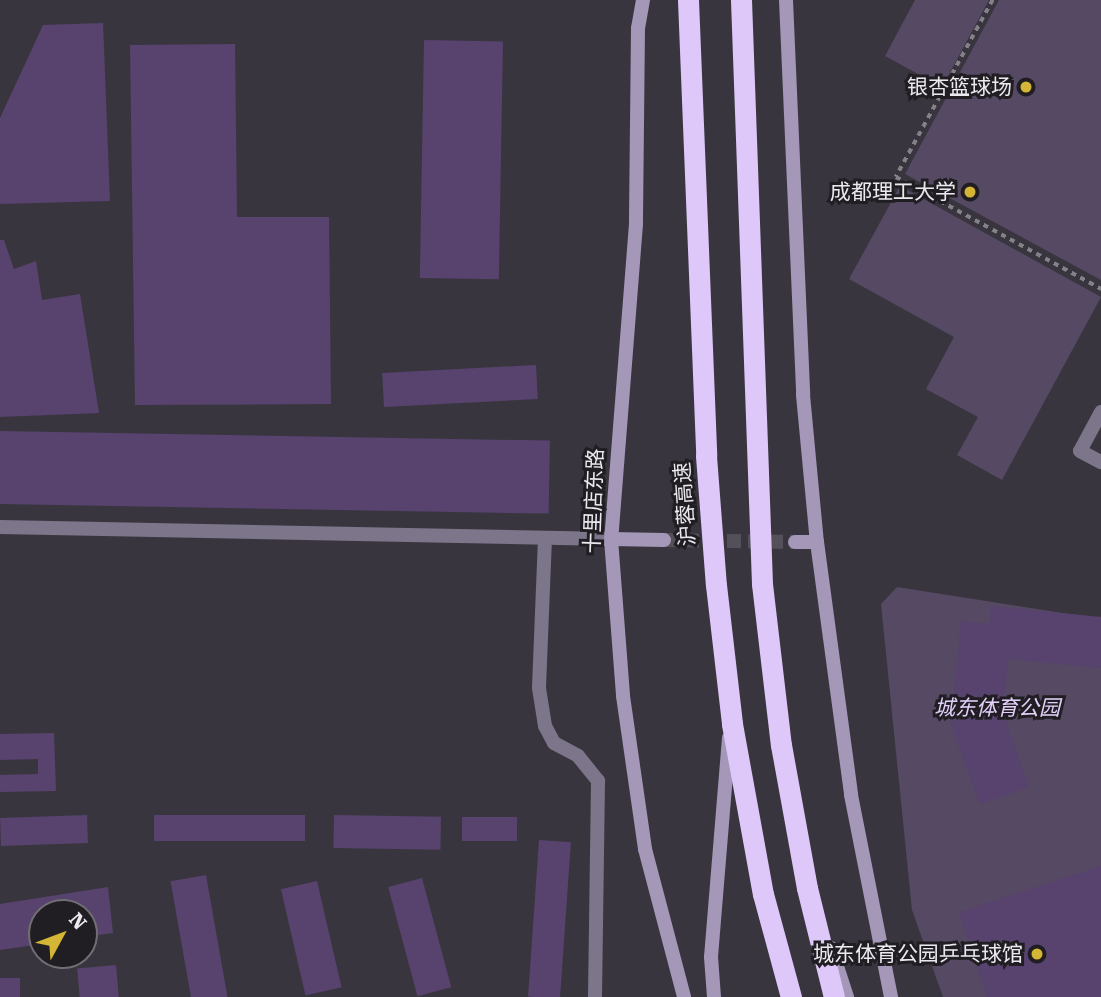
<!DOCTYPE html>
<html>
<head>
<meta charset="utf-8">
<style>
	body { margin:0 }
	#map { position:relative; width:1101px; height:997px; overflow:hidden; background:#39353f; font-family:"Roboto Serif","Noto Sans SC",serif }
	div>[style] { position:absolute }
	.green>* { inset:0; background:#554964 }
	.building>* { inset:0; background:#57436e; transform-origin:0 0 }
	.secondary-tunnel>* { height:14px; margin-top:-7px; transform-origin:0; background:repeating-linear-gradient(90deg,#545059 0 14px,transparent 0 21px) }
	.path>* { height:3.5px; margin-top:-1.75px; transform-origin:0; background:repeating-linear-gradient(90deg,#848189 0 5px,transparent 0 10px) }
	.street>* { height:14px; margin:-7px; padding:0 7px; transform-origin:7px; border-radius:7px; background:#7d7589 }
	.secondary>* { height:14px; margin:-7px; padding:0 7px; transform-origin:7px; border-radius:7px; background:#a497b7 }
	.highway>* { height:21px; margin:-10.5px; padding:0 10.5px; transform-origin:10.5px; border-radius:10.5px; background:#dec8fa }
	.dots>* { width:19px; height:19px; translate:-50% -50%; box-sizing:border-box; border:4px solid #201e22; border-radius:50% }
	span { translate:-50% -50%; white-space:nowrap; text-align:center; line-height:1.15; -webkit-text-stroke:6px #201e22; paint-order:stroke }
	.poi-label { font-size:21px; color:#ebe8ef }
	.right { translate:-100% -50%; text-align:right }
	.street-label { font-size:21px; color:#ebe8ef }
	.park-label { font-size:21px; color:#e2d0fa; font-style:italic }
	.north { position:absolute; left:28px; top:899px; width:70px; height:70px; box-sizing:border-box; background:#201e22; border:2px solid #716f74; border-radius:50%; rotate:49deg; font-size:19px; font-weight:700; line-height:28px; text-align:center; color:#ebe8ef }
	.north::after { content:''; display:block; margin:auto; width:24px; height:32px; background:#d5b535; clip-path:polygon(50% 0,100% 100%,50% 72%,0 100%) }
</style>
</head>
<body>
<div id="map">
	<div class="green">
		<div style="clip-path:polygon(915px 0,989px 0,942px 87px,885px 56px)"></div>
		<div style="clip-path:polygon(999px 0,1101px 0,1101px 280px,905px 174px)"></div>
		<div style="clip-path:polygon(900px 186px,1101px 297px,1002px 480px,957px 455px,978px 417px,926px 389px,954px 337px,849px 279px)"></div>
		<div style="clip-path:polygon(897px 587px,1101px 619px,1101px 997px,943px 997px,912px 910px,881px 604px)"></div>
	</div>
	<div class="building">
		<div style="clip-path:polygon(103px 23px,110px 201px,0 204px,0 118px,43px 25px)"></div>
		<div style="left:424px;top:40px;width:79px;height:238px;rotate:1deg"></div>
		<div style="clip-path:polygon(235px 44px,237px 217px,329px 217px,331px 404px,135px 405px,130px 45px)"></div>
		<div style="clip-path:polygon(0 240px,4px 240px,14px 269px,36px 261px,42px 300px,80px 294px,99px 413px,0 417px)"></div>
		<div style="left:536px;top:365px;width:34px;height:154px;rotate:87deg"></div>
		<div style="left:0;top:431px;width:550px;height:73px;rotate:1deg"></div>
		<div style="clip-path:polygon(991px 606px,1101px 617px,1101px 668px,1008px 659px,1003px 714px,1029px 787px,980px 804px,951px 725px,961px 621px,989px 624px)"></div>
		<div style="clip-path:polygon(54px 733px,56px 791px,0 792px,0 775px,38px 774px,38px 759px,0 760px,0 734px)"></div>
		<div style="left:87px;top:815px;width:28px;height:87px;rotate:88deg"></div>
		<div style="left:154px;top:815px;width:151px;height:26px"></div>
		<div style="left:334px;top:815px;width:107px;height:33px;rotate:1deg"></div>
		<div style="left:517px;top:817px;width:24px;height:55px;rotate:90deg"></div>
		<div style="left:539px;top:840px;width:32px;height:157px;rotate:4deg"></div>
		<div style="clip-path:polygon(1101px 866px,1101px 997px,987px 997px,959px 912px)"></div>
		<div style="left:206px;top:875px;width:124px;height:36px;rotate:80deg"></div>
		<div style="left:422px;top:878px;width:113px;height:35px;rotate:75deg"></div>
		<div style="left:317px;top:881px;width:109px;height:37px;rotate:77deg"></div>
		<div style="clip-path:polygon(108px 887px,113px 933px,84px 937px,84px 913px,42px 913px,42px 944px,0 950px,0 904px)"></div>
		<div style="left:116px;top:965px;width:32px;height:39px;rotate:85deg"></div>
		<div style="left:0;top:978px;width:20px;height:19px"></div>
	</div>
	<div class="secondary-tunnel">
		<div style="left:664px;top:540px;width:131px;rotate:0.9deg"></div>
	</div>
	<div class="path">
		<div style="left:993px;top:0;width:202px;rotate:118.7deg"></div>
		<div style="left:896px;top:177px;width:234px;rotate:28.6deg"></div>
	</div>
	<div class="street">
		<div style="left:1101px;top:412px;width:44px;rotate:118.3deg"></div>
		<div style="left:1080px;top:451px;width:24px;rotate:28deg"></div>
		<div style="left:0;top:527px;width:611px;rotate:1.13deg"></div>
		<div style="left:545px;top:538px;width:150px;rotate:92.3deg"></div>
		<div style="left:539px;top:688px;width:38px;rotate:81deg"></div>
		<div style="left:545px;top:726px;width:19px;rotate:62deg"></div>
		<div style="left:554px;top:743px;width:27px;rotate:28deg"></div>
		<div style="left:578px;top:756px;width:32px;rotate:51deg"></div>
		<div style="left:598px;top:781px;width:216px;rotate:90.8deg"></div>
	</div>
	<div class="secondary">
		<div style="left:643px;top:0;width:28px;rotate:100deg"></div>
		<div style="left:638px;top:28px;width:196px;rotate:90.6deg"></div>
		<div style="left:636px;top:224px;width:316px;rotate:94.5deg"></div>
		<div style="left:611px;top:539px;width:157px;rotate:85.6deg"></div>
		<div style="left:623px;top:696px;width:155px;rotate:81.8deg"></div>
		<div style="left:645px;top:849px;width:153px;rotate:75.2deg"></div>
		<div style="left:786px;top:0;width:395px;rotate:87.5deg"></div>
		<div style="left:803px;top:395px;width:148px;rotate:84.6deg"></div>
		<div style="left:817px;top:542px;width:255px;rotate:82.3deg"></div>
		<div style="left:851px;top:795px;width:206px;rotate:78.8deg"></div>
		<div style="left:611px;top:539px;width:53px;rotate:1.1deg"></div>
		<div style="left:795px;top:542px;width:22px"></div>
		<div style="left:831px;top:948px;width:52px;rotate:71.9deg"></div>
		<div style="left:714px;top:997px;width:40px;rotate:-94.3deg"></div>
		<div style="left:711px;top:957px;width:220px;rotate:-85.3deg"></div>
	</div>
	<div class="highway">
		<div style="left:688px;top:0;width:456px;rotate:87.7deg"></div>
		<div style="left:706px;top:456px;width:129px;rotate:85.6deg"></div>
		<div style="left:716px;top:585px;width:140px;rotate:83.4deg"></div>
		<div style="left:732px;top:724px;width:173px;rotate:79.7deg"></div>
		<div style="left:763px;top:894px;width:107px;rotate:74.8deg"></div>
		<div style="left:741px;top:0;width:584px;rotate:87.94deg"></div>
		<div style="left:762px;top:584px;width:162px;rotate:83.3deg"></div>
		<div style="left:781px;top:745px;width:145px;rotate:79.7deg"></div>
		<div style="left:807px;top:888px;width:112px;rotate:76.1deg"></div>
	</div>
	<div class="dots">
		<div style="left:1026px;top:87px;background:#d5b535"></div>
		<div style="left:970px;top:192px;background:#d5b535"></div>
		<div style="left:1037px;top:954px;background:#d5b535"></div>
	</div>
	<div class="poi-label">
		<span class="right" style="left:1012px;top:87px">银杏篮球场</span>
		<span class="right" style="left:956px;top:192px">成都理工大学</span>
		<span class="right" style="left:1023px;top:954px">城东体育公园乒乓球馆</span>
	</div>
	<div class="street-label">
		<span style="left:594px;top:501px;rotate:-88deg">十里店东路</span>
		<span style="left:685px;top:504px;rotate:-94deg">沪蓉高速</span>
	</div>
	<div class="park-label">
		<span style="left:997px;top:708px">城东体育公园</span>
	</div>
	<div class="north">N</div>
</div>
</body>
</html>
